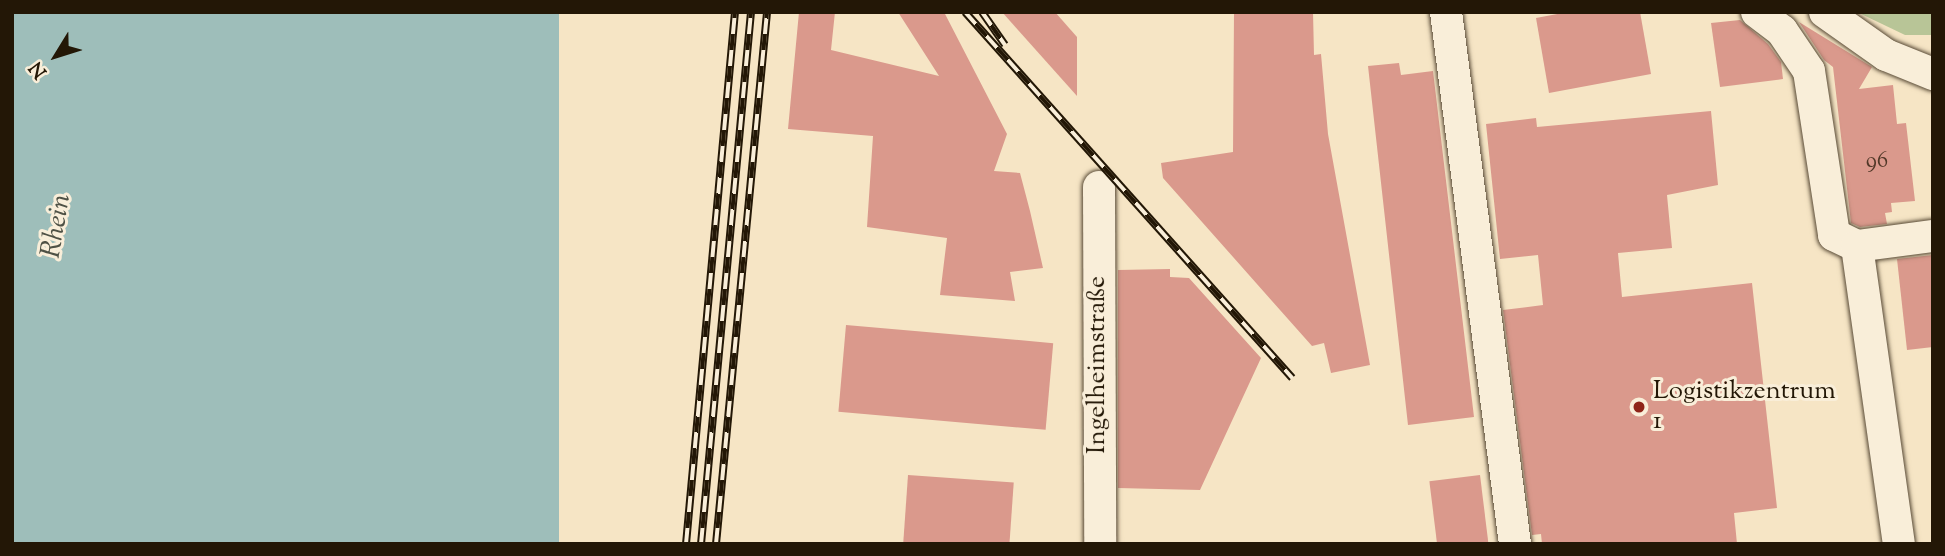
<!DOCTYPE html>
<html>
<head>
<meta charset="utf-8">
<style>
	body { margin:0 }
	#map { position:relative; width:1945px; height:556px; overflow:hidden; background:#f6e5c5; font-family:"Sorts Mill Goudy",serif }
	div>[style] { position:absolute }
	.green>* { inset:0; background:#b8c597 }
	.water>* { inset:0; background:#9ebeba; transform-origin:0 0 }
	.building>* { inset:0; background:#da998c; transform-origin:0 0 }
	.roads { filter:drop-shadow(0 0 2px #584a36) drop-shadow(0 0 2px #584a36) }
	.minor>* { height:32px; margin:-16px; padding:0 16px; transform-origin:16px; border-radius:16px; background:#f9eed9 }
	.rail>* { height:8px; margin-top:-4px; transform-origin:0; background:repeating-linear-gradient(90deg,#f9eed9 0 16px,#231706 0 32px); box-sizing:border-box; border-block:2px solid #231706 }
	.dots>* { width:19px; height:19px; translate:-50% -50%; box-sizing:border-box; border:4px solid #f9eed9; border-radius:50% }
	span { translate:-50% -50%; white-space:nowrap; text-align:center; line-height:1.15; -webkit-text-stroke:6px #f9eed9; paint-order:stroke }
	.number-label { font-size:23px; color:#513828 }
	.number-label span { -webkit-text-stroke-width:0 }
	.street-label { font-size:26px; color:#231706 }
	.poi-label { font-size:26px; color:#231706 }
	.left { translate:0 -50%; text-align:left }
	.water-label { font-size:28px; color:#4e5145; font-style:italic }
	.frame { position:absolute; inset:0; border:14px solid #231706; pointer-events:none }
	.north { position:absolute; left:21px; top:21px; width:70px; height:70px; -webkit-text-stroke:5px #f9eed9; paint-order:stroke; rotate:232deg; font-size:19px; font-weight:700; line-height:28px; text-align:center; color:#231706 }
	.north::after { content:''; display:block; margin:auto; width:24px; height:32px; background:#231706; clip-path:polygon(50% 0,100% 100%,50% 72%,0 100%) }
</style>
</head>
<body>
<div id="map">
	<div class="green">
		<div style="clip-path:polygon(1857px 12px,1933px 12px,1933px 35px,1905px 35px)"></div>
	</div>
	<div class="water">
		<div style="left:12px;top:12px;width:547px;height:532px"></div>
	</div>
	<div class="building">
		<div style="clip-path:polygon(799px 12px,835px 12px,831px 50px,939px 76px,898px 12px,944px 12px,1007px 134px,994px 171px,1020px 173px,1030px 211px,1043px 268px,1010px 272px,1015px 301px,940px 295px,947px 238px,867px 227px,873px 136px,788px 129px)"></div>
		<div style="clip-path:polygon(1002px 12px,1055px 12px,1077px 37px,1077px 96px)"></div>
		<div style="clip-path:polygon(1234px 12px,1313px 12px,1314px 55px,1321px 54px,1328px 134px,1370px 365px,1331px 373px,1324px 343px,1312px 346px,1163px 178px,1161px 163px,1233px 152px)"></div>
		<div style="clip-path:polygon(1568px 12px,1640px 12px,1651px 74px,1549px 93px,1536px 18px)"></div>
		<div style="clip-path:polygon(1740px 20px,1768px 44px,1781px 62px,1783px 79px,1720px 87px,1711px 23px)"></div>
		<div style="clip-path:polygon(1799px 22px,1872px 67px,1859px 89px,1893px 85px,1897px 124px,1906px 123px,1915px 201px,1891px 203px,1892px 212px,1885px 213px,1887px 224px,1860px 227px,1851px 223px,1833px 67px,1824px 60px)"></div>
		<div style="clip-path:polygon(1399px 63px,1401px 75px,1433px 71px,1474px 417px,1408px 425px,1368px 66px)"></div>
		<div style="clip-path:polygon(1711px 111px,1718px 185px,1667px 195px,1672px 248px,1618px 253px,1622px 297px,1752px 283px,1777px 508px,1734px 513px,1737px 544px,1542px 544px,1541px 534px,1532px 535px,1503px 310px,1543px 305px,1538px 255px,1500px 259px,1486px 124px,1536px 118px,1537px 127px)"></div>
		<div style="clip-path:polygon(1933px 255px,1933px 347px,1907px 350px,1897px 259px)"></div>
		<div style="clip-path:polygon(1170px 269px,1170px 277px,1189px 278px,1261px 358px,1200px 490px,1118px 488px,1118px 270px)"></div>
		<div style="left:846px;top:325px;width:208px;height:87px;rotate:5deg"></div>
		<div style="left:908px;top:475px;width:106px;height:69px;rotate:4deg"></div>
		<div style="left:1480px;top:475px;width:70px;height:51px;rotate:83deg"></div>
	</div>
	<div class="roads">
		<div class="minor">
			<div style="left:1446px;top:12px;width:536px;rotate:82.61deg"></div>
			<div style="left:1757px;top:12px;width:31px;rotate:37deg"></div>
			<div style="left:1782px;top:31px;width:48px;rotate:56deg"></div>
			<div style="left:1809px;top:71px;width:166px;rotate:81.3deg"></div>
			<div style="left:1834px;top:235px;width:25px;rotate:26deg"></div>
			<div style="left:1857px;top:246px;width:301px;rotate:82deg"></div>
			<div style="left:1825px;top:12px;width:75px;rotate:35.2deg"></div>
			<div style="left:1886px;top:55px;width:51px;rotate:22deg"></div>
			<div style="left:1099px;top:187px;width:357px;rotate:89.8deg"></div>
			<div style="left:1857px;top:246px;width:77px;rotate:-7.5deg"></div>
		</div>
	</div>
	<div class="rail">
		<div style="left:965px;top:12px;width:491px;rotate:48.2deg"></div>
		<div style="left:982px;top:12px;width:40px;rotate:55.1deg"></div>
		<div style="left:686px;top:544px;width:534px;rotate:-84.74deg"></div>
		<div style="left:701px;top:544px;width:534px;rotate:-84.63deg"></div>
		<div style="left:716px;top:544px;width:534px;rotate:-84.52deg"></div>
	</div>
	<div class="dots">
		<div style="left:1639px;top:407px;background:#8f2418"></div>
	</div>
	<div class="number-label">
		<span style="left:1877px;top:162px">96</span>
	</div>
	<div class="street-label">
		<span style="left:1098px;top:365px;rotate:-90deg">Ingelheimstraße</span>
	</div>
	<div class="poi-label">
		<span class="left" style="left:1653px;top:407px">Logistikzentrum<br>1</span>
	</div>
	<div class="water-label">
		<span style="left:57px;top:226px;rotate:-80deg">Rhein</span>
	</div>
	<div class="frame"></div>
	<div class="north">N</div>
</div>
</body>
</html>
